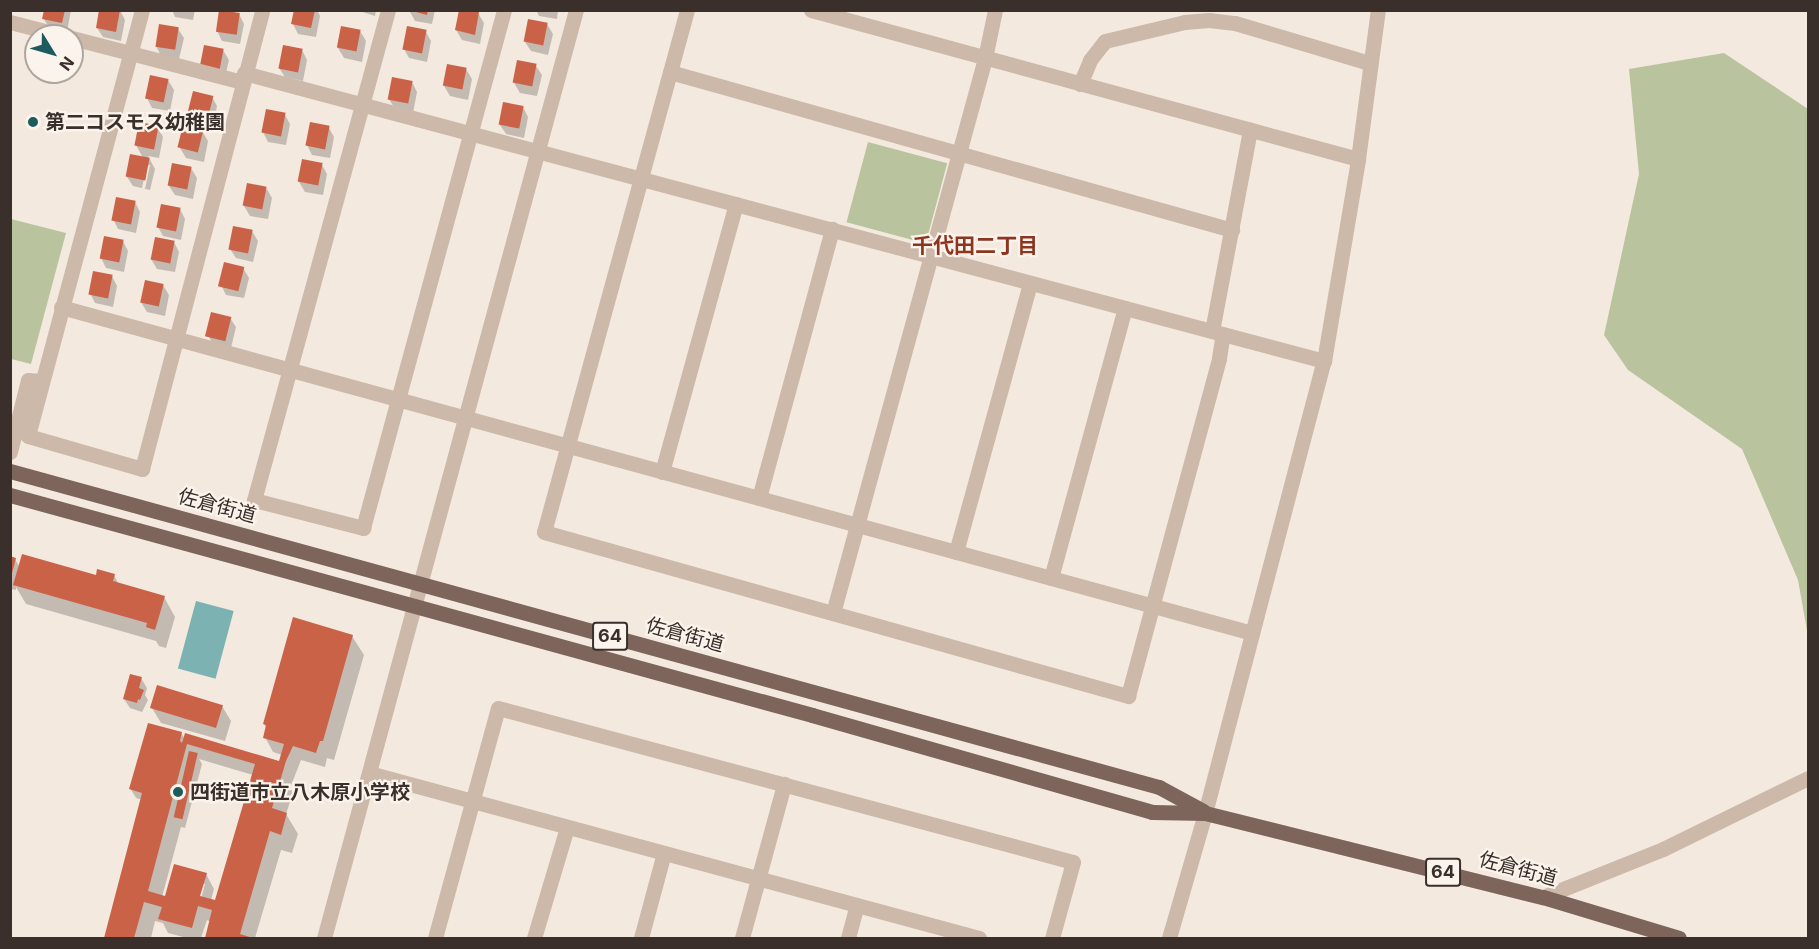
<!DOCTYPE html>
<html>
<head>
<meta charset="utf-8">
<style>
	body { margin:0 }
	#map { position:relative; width:1819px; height:949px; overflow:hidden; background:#f4e9df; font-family:Inter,"Noto Sans JP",sans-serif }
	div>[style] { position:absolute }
	.green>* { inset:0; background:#b9c49e; transform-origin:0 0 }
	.water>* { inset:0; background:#7db2b2; transform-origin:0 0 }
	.shadow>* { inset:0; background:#0003 }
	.building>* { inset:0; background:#ca6247; transform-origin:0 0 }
	.minor>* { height:15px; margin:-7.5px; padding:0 7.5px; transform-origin:7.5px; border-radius:7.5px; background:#cdb9aa }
	.major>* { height:15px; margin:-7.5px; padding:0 7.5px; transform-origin:7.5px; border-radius:7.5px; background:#7d655b }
	.dots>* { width:16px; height:16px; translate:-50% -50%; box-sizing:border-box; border:3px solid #fbf4ec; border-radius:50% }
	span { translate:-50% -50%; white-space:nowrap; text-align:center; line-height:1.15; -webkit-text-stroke:4.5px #fbf4ec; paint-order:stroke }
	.shield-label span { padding:2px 4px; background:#fbf4ec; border:2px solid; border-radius:4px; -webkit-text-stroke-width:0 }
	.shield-label { font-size:18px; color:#3a2f2a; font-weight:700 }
	.poi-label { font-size:20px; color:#3a2f2a; font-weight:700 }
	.left { translate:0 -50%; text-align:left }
	.street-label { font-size:20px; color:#3a2f2a }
	.neighbourhood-label { font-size:21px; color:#8d351f; font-weight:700 }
	.frame { position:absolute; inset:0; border:12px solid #3a2f2a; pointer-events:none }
	.north { position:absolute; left:24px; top:24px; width:60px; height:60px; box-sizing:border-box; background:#fbf4ec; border:2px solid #aea59e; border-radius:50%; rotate:127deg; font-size:16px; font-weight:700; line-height:24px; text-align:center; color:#3a2f2a }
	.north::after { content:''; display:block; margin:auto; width:21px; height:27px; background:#1d5c5e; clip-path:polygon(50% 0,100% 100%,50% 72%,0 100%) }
</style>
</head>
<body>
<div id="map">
	<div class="green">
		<div style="clip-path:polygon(1724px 53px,1808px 109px,1808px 636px,1798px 580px,1742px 449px,1628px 370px,1604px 335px,1639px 174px,1629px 69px)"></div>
		<div style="left:868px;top:142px;width:82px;height:83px;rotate:15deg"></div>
		<div style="clip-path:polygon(11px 219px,66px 233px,31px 364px,11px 359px)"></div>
	</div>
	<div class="water">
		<div style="left:196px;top:601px;width:39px;height:70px;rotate:15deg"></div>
	</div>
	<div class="shadow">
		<div style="clip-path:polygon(46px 10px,71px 10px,67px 32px,49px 28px,44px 19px)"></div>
		<div style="clip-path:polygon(120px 10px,125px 20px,121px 41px,103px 37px,97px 28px)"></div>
		<div style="clip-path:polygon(172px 10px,195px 10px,193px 20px,175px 17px)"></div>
		<div style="clip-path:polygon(295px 10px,317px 10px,320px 16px,316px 37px,298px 34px,293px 24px)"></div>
		<div style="clip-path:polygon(356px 10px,376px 10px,375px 16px)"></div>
		<div style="clip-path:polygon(409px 10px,435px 10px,432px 24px,415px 21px)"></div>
		<div style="clip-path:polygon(460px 10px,478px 13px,484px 23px,480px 44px,462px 40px,456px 30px)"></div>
		<div style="clip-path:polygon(536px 10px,558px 10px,557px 19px,539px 16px)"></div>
		<div style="clip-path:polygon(239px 14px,244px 24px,240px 44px,222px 41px,217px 31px)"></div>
		<div style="clip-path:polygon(547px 24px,553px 34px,548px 55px,531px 51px,525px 42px)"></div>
		<div style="clip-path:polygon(178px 29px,184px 38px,179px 59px,161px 56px,156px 46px)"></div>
		<div style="clip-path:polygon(360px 31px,366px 41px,362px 62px,344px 58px,338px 48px)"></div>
		<div style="clip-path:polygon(426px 32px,431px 41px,427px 62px,409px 58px,404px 49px)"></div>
		<div style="clip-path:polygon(223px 50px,229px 60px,224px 81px,207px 77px)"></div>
		<div style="clip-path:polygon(302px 50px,307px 60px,303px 81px,285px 77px,279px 68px)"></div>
		<div style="clip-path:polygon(536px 66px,542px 75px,537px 96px,520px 93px,514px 83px)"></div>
		<div style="clip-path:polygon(466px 69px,472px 79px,468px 100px,450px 96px,444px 86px)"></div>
		<div style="clip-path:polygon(168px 80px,174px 90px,170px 111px,152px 108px,147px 98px)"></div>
		<div style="clip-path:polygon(412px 82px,417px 92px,413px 113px,395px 109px,389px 99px)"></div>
		<div style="clip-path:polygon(212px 97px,217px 106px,213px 128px,195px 124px,190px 114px)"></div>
		<div style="clip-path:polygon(523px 107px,528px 117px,524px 138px,506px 134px,500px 125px)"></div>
		<div style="clip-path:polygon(285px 115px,290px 124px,286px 145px,268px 142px,263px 132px)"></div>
		<div style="clip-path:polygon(evenodd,158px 128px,163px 137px,159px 158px,148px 156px,155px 169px,150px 190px,133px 186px,127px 177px,143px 158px,136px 145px,158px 128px,147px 165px,150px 165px,145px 189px,142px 188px,147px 165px)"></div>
		<div style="clip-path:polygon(329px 128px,334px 137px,330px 158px,312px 155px,307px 145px)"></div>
		<div style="clip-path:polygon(202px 131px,208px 141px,204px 162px,186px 158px,180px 148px)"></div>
		<div style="clip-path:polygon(322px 165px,327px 174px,323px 195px,305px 192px,299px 182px)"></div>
		<div style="clip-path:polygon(191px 168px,197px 178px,193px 199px,175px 195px,169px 186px)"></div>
		<div style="clip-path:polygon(267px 189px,272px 198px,268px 219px,250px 216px,244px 206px)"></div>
		<div style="clip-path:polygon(135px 202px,140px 212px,136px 233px,118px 229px,113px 219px)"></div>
		<div style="clip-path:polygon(180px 209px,185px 219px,181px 240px,163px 236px,158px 227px)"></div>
		<div style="clip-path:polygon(252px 231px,258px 241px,253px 262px,236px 258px,230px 249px)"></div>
		<div style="clip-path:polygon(123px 241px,128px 251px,124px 272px,106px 268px,101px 258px)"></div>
		<div style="clip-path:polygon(174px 242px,179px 252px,175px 272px,157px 269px,151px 259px)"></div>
		<div style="clip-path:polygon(243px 268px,249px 278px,244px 298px,226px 295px,221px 285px)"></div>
		<div style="clip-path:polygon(112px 276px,117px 286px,113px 307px,95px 303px,90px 293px)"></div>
		<div style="clip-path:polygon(163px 285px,169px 295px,165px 316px,147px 312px,141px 302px)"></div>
		<div style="clip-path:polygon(230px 318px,236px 327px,231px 348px,213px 345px,208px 335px)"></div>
		<div style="clip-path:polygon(10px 558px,15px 559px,20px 568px,97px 577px,114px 575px,119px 585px,164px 597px,175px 617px,166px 648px,159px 646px,156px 641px,26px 604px,16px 587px,16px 590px,10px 589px)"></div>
		<div style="clip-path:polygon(evenodd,352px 636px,364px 655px,334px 760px,327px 758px,325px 767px,301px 760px,290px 788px,293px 793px,286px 814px,298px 834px,292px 853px,281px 850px,255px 938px,206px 938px,211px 922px,207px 920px,201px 938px,187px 938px,168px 933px,163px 923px,155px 921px,151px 938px,105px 938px,143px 800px,136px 798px,130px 788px,181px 733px,185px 739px,280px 763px,282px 755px,273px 752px,265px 737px,267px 729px,264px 724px,352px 636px,199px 759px,253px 775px,216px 904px,211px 900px,214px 889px,206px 874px,166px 899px,162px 897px,181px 827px,185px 828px,202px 764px,199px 759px,352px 636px,202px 884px,205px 884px,200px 903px,197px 902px,202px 884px)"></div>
		<div style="clip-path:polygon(141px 678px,147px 688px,145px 695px,148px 700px,142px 712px,130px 708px,124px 699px)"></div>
		<div style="clip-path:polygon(222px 706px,231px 721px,225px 741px,161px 723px,152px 708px)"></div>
	</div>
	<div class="building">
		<div style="clip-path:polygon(44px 10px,65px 10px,62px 23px,42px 19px)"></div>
		<div style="clip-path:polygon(99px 10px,120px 10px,116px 32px,96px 28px)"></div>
		<div style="left:219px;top:10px;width:21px;height:22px;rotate:8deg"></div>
		<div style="clip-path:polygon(294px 10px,315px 10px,311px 28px,291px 24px)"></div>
		<div style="clip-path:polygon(409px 10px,428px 10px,427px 15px)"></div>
		<div style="clip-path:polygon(459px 10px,479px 12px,475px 35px,455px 30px)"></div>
		<div style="left:528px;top:19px;width:20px;height:23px;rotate:11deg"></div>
		<div style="left:159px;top:24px;width:20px;height:23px;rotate:9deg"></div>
		<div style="left:341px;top:26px;width:20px;height:22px;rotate:11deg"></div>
		<div style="left:407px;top:26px;width:20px;height:24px;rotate:11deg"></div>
		<div style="left:204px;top:45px;width:20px;height:24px;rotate:11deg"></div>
		<div style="left:283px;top:45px;width:20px;height:24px;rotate:11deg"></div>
		<div style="left:517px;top:60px;width:20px;height:23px;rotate:11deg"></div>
		<div style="left:447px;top:64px;width:20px;height:22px;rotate:11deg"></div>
		<div style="left:150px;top:75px;width:19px;height:24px;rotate:12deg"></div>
		<div style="left:392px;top:77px;width:21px;height:23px;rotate:11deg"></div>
		<div style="left:193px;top:91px;width:21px;height:24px;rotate:14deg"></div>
		<div style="left:503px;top:102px;width:21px;height:23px;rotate:11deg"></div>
		<div style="left:266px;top:109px;width:20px;height:24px;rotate:11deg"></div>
		<div style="left:139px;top:122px;width:20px;height:24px;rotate:11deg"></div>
		<div style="left:310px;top:122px;width:20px;height:24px;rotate:11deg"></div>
		<div style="left:183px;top:125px;width:21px;height:23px;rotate:14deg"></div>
		<div style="left:130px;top:154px;width:20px;height:23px;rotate:11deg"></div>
		<div style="left:302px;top:159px;width:21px;height:23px;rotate:11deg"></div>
		<div style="left:172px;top:163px;width:20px;height:23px;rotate:11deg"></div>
		<div style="left:247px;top:183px;width:20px;height:23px;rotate:11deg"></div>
		<div style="left:116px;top:197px;width:20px;height:24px;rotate:11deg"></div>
		<div style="left:161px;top:204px;width:20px;height:24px;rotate:11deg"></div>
		<div style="left:233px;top:226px;width:20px;height:24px;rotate:11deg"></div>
		<div style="left:104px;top:236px;width:20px;height:23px;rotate:11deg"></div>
		<div style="left:155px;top:237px;width:20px;height:23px;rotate:11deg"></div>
		<div style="left:224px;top:262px;width:21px;height:25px;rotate:14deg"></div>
		<div style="left:93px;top:271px;width:20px;height:24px;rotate:11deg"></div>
		<div style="left:145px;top:280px;width:19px;height:23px;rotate:12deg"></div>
		<div style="left:211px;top:312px;width:21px;height:25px;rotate:14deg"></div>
		<div style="clip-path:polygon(22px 554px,96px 575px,97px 569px,115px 574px,113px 581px,165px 596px,155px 630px,146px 627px,147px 623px,13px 585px)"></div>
		<div style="clip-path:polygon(10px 556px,16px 558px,11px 577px,10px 577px)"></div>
		<div style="clip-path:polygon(evenodd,293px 617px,353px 635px,323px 741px,320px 741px,316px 753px,293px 746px,286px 761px,272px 808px,287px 813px,281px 835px,270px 831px,240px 934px,253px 938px,205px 938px,212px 910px,198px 906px,192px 928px,158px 919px,162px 907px,144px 902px,134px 938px,104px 938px,142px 793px,129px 789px,148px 723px,182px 732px,180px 741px,182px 743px,185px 733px,279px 761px,284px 744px,263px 738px,266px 725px,263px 724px,293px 617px,187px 744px,255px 764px,215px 900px,200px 896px,207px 873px,174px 864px,165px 896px,148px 891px,187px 744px)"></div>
		<div style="clip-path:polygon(130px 674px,142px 677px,139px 688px,144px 690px,140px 700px,138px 699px,137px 703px,123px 699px)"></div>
		<div style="left:157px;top:685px;width:69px;height:24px;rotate:17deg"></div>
		<div style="left:189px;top:751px;width:9px;height:68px;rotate:13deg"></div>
	</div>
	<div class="minor">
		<div style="left:142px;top:10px;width:441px;rotate:105deg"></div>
		<div style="left:28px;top:436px;width:119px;rotate:16.1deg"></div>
		<div style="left:142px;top:469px;width:474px;rotate:-75.3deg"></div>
		<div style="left:388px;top:10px;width:508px;rotate:105.29deg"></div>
		<div style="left:254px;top:500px;width:113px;rotate:14.4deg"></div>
		<div style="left:363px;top:528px;width:537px;rotate:-74.77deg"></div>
		<div style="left:687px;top:10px;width:541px;rotate:105.32deg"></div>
		<div style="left:544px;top:532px;width:607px;rotate:15.69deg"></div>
		<div style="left:1128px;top:696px;width:350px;rotate:-74.9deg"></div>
		<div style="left:1219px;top:358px;width:24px;rotate:-81deg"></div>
		<div style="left:811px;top:10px;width:567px;rotate:15.24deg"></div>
		<div style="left:10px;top:22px;width:56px;rotate:14.5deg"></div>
		<div style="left:72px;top:38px;width:176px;rotate:14.5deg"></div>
		<div style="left:670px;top:72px;width:584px;rotate:15.7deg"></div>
		<div style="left:244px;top:73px;width:1118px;rotate:14.93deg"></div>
		<div style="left:1080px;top:84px;width:26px;rotate:-67deg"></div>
		<div style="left:1090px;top:60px;width:24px;rotate:-52deg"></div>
		<div style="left:1105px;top:41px;width:82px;rotate:-13.4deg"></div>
		<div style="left:1185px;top:22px;width:24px;rotate:-5deg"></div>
		<div style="left:1209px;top:20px;width:26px;rotate:7deg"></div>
		<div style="left:1235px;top:23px;width:140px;rotate:16.6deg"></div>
		<div style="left:61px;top:307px;width:1235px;rotate:15.31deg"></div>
		<div style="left:1212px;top:331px;width:205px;rotate:-79.3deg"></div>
		<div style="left:10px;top:452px;width:74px;rotate:-76deg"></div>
		<div style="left:28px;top:380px;width:14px;rotate:4deg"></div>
		<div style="left:662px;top:472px;width:278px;rotate:-74.6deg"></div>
		<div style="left:759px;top:498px;width:279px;rotate:-74.8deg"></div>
		<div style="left:956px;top:552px;width:279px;rotate:-74.6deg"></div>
		<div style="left:1051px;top:578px;width:280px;rotate:-74.7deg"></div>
		<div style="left:833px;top:613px;width:575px;rotate:-74.68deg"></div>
		<div style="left:985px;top:58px;width:49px;rotate:-78.2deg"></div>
		<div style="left:369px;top:773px;width:632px;rotate:15.14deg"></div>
		<div style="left:1543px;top:897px;width:129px;rotate:-21.8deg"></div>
		<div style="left:1663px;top:849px;width:161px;rotate:-26.1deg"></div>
		<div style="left:324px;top:938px;width:962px;rotate:-74.81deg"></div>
		<div style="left:435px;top:938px;width:238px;rotate:-74.7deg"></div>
		<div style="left:498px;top:708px;width:595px;rotate:14.99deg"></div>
		<div style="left:1073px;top:862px;width:79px;rotate:105.4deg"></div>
		<div style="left:534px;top:938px;width:116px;rotate:-73.4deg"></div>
		<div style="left:641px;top:938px;width:88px;rotate:-74.9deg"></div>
		<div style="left:742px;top:938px;width:160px;rotate:-74.7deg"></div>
		<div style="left:848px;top:938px;width:34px;rotate:-75deg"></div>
		<div style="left:1169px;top:938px;width:130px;rotate:-73.9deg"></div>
		<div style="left:1205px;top:813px;width:467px;rotate:-75.3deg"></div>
		<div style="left:1324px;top:361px;width:205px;rotate:-80.4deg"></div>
		<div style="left:1358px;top:159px;width:150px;rotate:-82.4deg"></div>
	</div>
	<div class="major">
		<div style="left:10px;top:471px;width:1192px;rotate:15.38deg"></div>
		<div style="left:1159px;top:787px;width:50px;rotate:28.6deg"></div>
		<div style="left:10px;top:495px;width:832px;rotate:15.34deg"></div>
		<div style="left:812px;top:715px;width:354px;rotate:15.9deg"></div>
		<div style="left:1152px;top:812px;width:53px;rotate:1.1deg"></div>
		<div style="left:1205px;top:813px;width:348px;rotate:14deg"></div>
		<div style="left:1543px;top:897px;width:142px;rotate:16.8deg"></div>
	</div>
	<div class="dots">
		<div style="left:33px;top:122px;background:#1d5c5e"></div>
		<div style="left:178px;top:792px;background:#1d5c5e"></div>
	</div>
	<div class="shield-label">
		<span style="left:610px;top:636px">64</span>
		<span style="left:1443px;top:872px">64</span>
	</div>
	<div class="poi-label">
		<span class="left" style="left:45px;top:122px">第二コスモス幼稚園</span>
		<span class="left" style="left:190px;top:792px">四街道市立八木原小学校</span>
	</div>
	<div class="street-label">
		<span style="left:217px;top:506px;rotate:15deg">佐倉街道</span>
		<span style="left:685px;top:635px;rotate:15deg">佐倉街道</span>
		<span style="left:1518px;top:869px;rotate:15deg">佐倉街道</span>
	</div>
	<div class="neighbourhood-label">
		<span style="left:975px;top:246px">千代田二丁目</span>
	</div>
	<div class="frame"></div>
	<div class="north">N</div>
</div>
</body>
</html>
